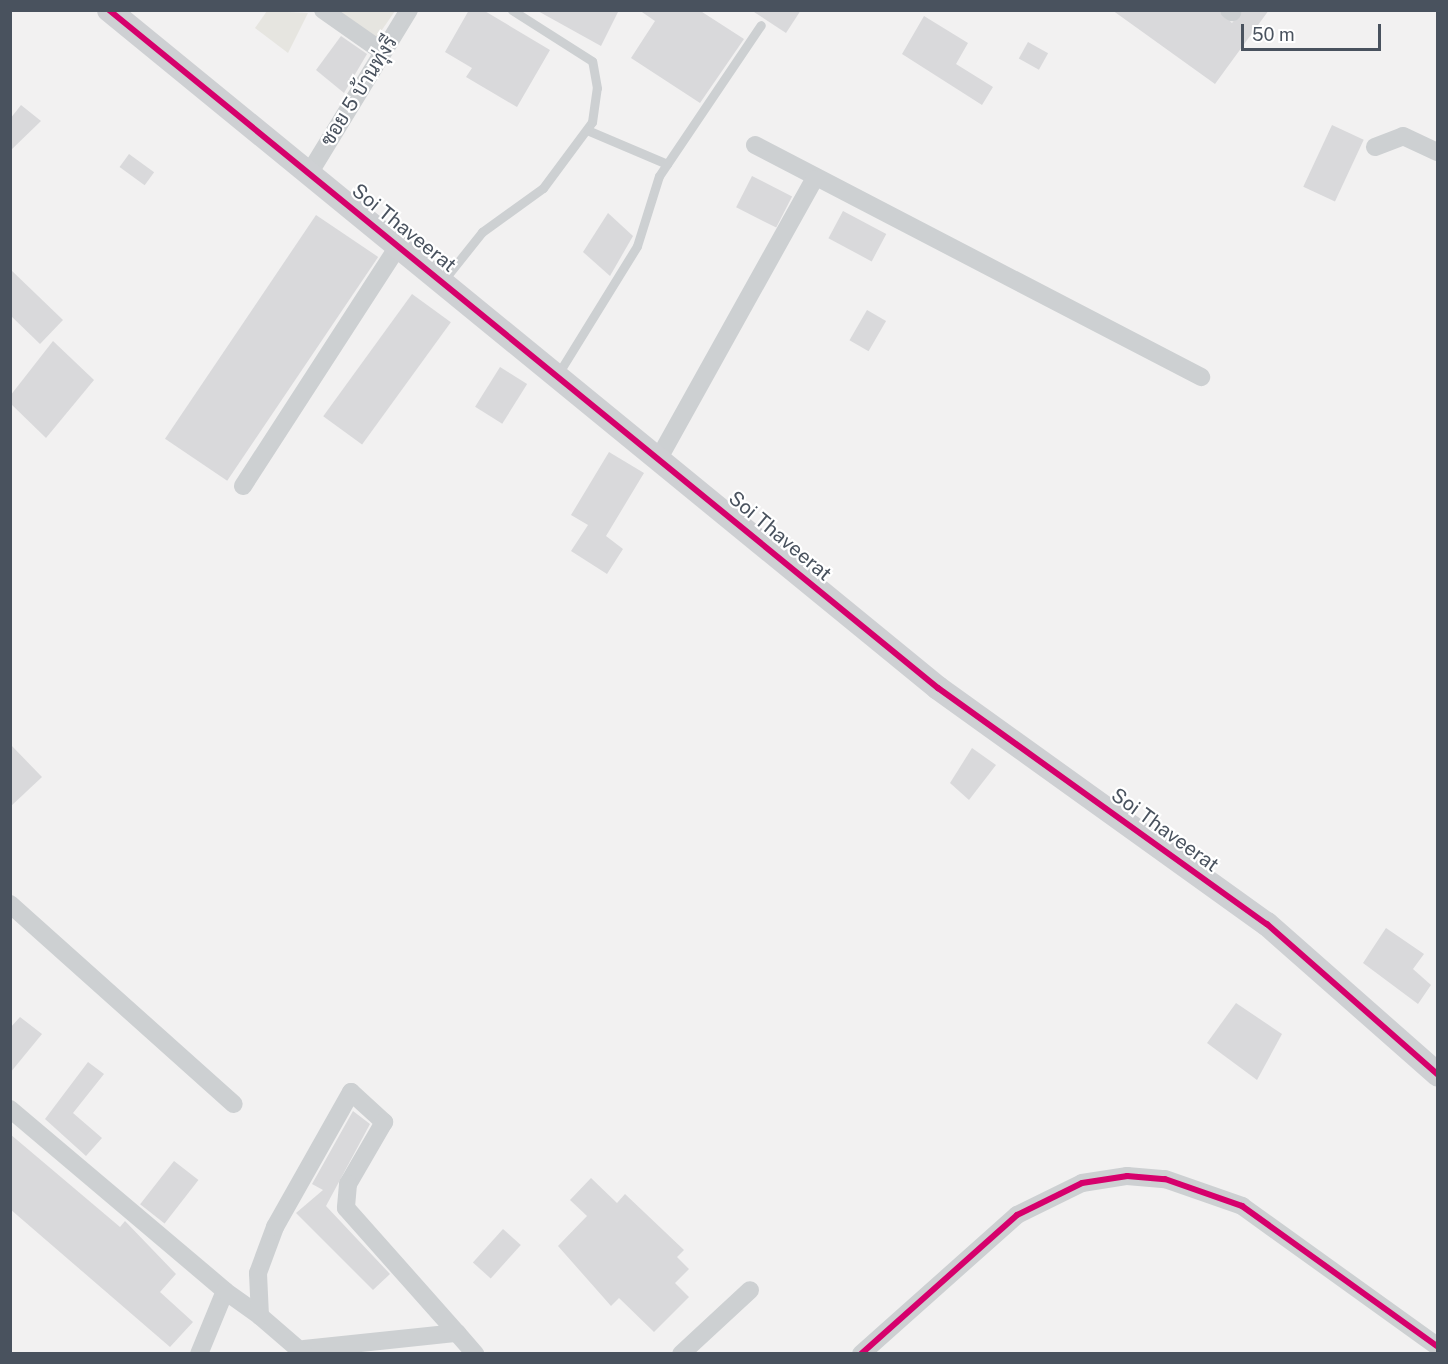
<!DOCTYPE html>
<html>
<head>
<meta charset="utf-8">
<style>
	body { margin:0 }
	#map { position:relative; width:1448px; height:1364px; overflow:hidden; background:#f2f1f1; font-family:"Public Sans",Sarabun,sans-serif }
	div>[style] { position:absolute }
	.commercial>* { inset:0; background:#e6e5e0 }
	.building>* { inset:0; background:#d9d9db; transform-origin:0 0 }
	.lane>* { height:9px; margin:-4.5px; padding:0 4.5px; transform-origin:4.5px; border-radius:4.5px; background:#cdd0d2 }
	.street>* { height:18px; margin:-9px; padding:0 9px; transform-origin:9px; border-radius:9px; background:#cdd0d2 }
	.secondary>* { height:24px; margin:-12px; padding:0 12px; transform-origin:12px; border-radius:12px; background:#ced0d3 }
	.cycleway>* { height:6px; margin:-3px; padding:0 3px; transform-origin:3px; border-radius:3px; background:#d6006c }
	span { translate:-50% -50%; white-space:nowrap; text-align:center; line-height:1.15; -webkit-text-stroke:4.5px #fff; paint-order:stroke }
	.street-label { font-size:20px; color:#49525e }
	.frame { position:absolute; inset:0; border:12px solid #49525e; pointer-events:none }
	.scale { position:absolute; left:1241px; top:24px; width:140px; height:27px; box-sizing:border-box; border:3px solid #49525e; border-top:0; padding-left:8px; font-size:18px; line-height:21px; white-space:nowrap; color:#49525e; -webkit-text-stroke:4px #fff; paint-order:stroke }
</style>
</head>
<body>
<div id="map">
	<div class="commercial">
		<div style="clip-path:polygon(267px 11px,308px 13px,288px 53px,255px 28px)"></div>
		<div style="clip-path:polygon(332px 11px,395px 11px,375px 40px)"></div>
	</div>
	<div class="building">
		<div style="clip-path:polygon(469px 10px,483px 10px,550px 50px,517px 107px,466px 77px,472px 68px,445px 52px)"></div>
		<div style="clip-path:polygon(536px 10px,619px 10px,601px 46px)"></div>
		<div style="clip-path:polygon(639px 10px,699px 10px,744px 39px,700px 103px,631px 58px,655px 21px)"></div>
		<div style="clip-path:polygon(751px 10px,801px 10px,786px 33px)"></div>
		<div style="clip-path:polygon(1112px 10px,1218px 10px,1232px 23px,1243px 10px,1269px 10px,1215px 84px)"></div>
		<div style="clip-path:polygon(924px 16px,968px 43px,956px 64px,993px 87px,982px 105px,902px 54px)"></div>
		<div style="clip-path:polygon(341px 36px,367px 54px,344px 93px,316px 70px)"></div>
		<div style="left:1028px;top:42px;width:23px;height:19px;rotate:29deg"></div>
		<div style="clip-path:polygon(21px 105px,41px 121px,10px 151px,10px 119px)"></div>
		<div style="left:1332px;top:125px;width:35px;height:68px;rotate:25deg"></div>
		<div style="left:129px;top:154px;width:31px;height:16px;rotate:36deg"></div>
		<div style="left:752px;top:176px;width:45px;height:35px;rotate:27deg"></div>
		<div style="left:843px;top:211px;width:49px;height:31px;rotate:28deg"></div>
		<div style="clip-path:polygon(608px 213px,633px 236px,610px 276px,583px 252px)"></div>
		<div style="left:316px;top:215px;width:75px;height:270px;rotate:34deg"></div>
		<div style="clip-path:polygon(10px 269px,63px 320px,40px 344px,10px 315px)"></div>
		<div style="left:412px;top:294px;width:48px;height:151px;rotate:36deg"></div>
		<div style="left:867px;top:310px;width:22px;height:35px;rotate:30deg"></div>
		<div style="clip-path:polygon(53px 341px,94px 380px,46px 438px,10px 403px,10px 396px)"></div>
		<div style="left:500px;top:367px;width:32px;height:47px;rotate:32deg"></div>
		<div style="clip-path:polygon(609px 452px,644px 473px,606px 536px,623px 549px,607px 574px,571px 551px,588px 525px,571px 515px)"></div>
		<div style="clip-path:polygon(10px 744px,42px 777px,10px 807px)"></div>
		<div style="clip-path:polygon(972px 748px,996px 765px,969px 800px,950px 783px)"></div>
		<div style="clip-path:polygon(1386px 928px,1424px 954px,1413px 969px,1431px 985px,1418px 1004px,1363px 963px)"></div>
		<div style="clip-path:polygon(1236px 1003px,1282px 1034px,1257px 1080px,1207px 1043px)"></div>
		<div style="clip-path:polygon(20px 1017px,42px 1034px,10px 1073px,10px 1028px)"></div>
		<div style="clip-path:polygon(88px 1062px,104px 1074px,73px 1113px,102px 1138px,86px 1156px,45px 1119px)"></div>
		<div style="clip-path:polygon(353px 1111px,370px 1124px,326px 1206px,390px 1274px,373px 1290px,296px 1213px,323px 1190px,312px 1184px)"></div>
		<div style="clip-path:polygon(10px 1134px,120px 1227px,125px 1221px,176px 1274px,160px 1292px,193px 1322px,170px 1347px,10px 1209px)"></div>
		<div style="left:174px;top:1161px;width:31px;height:55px;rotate:38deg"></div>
		<div style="clip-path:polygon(591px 1178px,617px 1203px,625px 1194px,684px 1250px,677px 1257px,689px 1269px,675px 1283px,689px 1297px,654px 1332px,619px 1298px,611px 1306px,558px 1246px,587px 1216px,570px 1200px)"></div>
		<div style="left:503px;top:1229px;width:24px;height:45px;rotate:42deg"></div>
	</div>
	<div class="lane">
		<div style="left:587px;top:130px;width:87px;rotate:23deg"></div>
		<div style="left:443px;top:281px;width:63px;rotate:-51.5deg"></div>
		<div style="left:482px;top:232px;width:75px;rotate:-35.8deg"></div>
		<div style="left:543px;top:188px;width:82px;rotate:-53.4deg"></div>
		<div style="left:592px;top:122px;width:34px;rotate:-82deg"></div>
		<div style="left:597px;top:88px;width:27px;rotate:-100deg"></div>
		<div style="left:592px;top:61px;width:95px;rotate:-147.5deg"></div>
		<div style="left:558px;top:374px;width:150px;rotate:-58.3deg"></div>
		<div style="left:637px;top:246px;width:73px;rotate:-72.6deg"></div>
		<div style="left:659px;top:176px;width:182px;rotate:-56deg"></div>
	</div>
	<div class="street">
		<div style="left:323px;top:10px;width:73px;rotate:35deg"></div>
		<div style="left:1229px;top:10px;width:4px;rotate:34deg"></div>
		<div style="left:755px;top:145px;width:503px;rotate:27.48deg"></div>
		<div style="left:1375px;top:147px;width:30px;rotate:-21deg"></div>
		<div style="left:1403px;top:136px;width:38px;rotate:25deg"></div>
		<div style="left:310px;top:172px;width:190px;rotate:-58.6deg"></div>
		<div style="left:659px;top:458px;width:319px;rotate:-60.9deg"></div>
		<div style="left:243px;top:486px;width:287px;rotate:-57.1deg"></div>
		<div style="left:10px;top:904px;width:300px;rotate:41.8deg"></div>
		<div style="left:10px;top:1109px;width:282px;rotate:40.2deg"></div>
		<div style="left:225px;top:1291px;width:68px;rotate:112.4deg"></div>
		<div style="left:225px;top:1291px;width:43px;rotate:35.5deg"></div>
		<div style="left:304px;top:1349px;width:154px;rotate:-6deg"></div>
		<div style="left:457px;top:1333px;width:28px;rotate:49deg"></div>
		<div style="left:304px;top:1354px;width:58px;rotate:-139.2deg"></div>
		<div style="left:260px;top:1316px;width:43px;rotate:-92.7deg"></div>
		<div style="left:258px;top:1273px;width:49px;rotate:-69.7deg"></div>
		<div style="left:275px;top:1227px;width:155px;rotate:-60.6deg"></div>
		<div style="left:351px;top:1092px;width:45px;rotate:42.3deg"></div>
		<div style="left:384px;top:1122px;width:72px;rotate:120.1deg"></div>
		<div style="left:348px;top:1184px;width:24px;rotate:95deg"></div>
		<div style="left:346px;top:1208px;width:167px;rotate:48.4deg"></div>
		<div style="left:681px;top:1354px;width:94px;rotate:-42.8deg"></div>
		<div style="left:861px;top:1354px;width:209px;rotate:-41.7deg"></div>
		<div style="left:1017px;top:1215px;width:72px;rotate:-26.2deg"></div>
		<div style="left:1082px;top:1183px;width:46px;rotate:-8.8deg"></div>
		<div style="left:1127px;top:1176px;width:38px;rotate:5deg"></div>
		<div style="left:1165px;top:1179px;width:82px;rotate:19.3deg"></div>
		<div style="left:1242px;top:1206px;width:241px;rotate:35.7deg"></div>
	</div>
	<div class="secondary">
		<div style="left:109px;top:10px;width:1071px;rotate:39.28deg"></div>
		<div style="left:938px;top:688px;width:405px;rotate:35.7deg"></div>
		<div style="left:1267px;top:924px;width:228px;rotate:41.4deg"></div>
	</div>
	<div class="cycleway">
		<div style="left:109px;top:10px;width:1071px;rotate:39.28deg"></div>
		<div style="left:938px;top:688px;width:405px;rotate:35.7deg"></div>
		<div style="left:1267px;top:924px;width:228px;rotate:41.4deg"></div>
		<div style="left:861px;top:1354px;width:209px;rotate:-41.7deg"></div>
		<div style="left:1017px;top:1215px;width:72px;rotate:-26.2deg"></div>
		<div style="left:1082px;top:1183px;width:46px;rotate:-8.8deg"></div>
		<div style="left:1127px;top:1176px;width:38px;rotate:5deg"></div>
		<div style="left:1165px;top:1179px;width:82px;rotate:19.3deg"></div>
		<div style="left:1242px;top:1206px;width:241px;rotate:35.7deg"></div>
	</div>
	<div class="street-label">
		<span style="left:359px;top:91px;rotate:-58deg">ซอย 5 บ้านทุ่งรี</span>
		<span style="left:404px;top:228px;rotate:39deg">Soi Thaveerat</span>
		<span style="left:780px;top:536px;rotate:40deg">Soi Thaveerat</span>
		<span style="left:1165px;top:830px;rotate:36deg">Soi Thaveerat</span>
	</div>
	<div class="frame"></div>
	<div class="scale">50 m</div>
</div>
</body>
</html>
